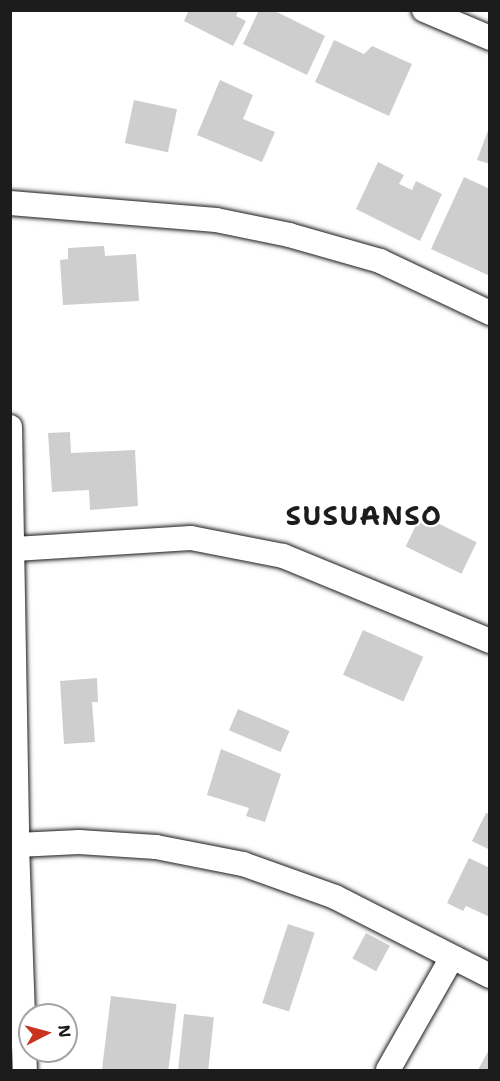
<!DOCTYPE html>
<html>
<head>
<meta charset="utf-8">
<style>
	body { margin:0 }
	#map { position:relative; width:500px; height:1081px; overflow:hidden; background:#fff; font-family:"Shantell Sans",sans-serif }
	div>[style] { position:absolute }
	.building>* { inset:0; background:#cecece; transform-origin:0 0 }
	.roads { filter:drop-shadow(0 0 2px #1c1c1c) drop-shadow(0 0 2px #1c1c1c) }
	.minor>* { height:24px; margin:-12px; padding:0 12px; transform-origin:12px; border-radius:12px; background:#fff }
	span { translate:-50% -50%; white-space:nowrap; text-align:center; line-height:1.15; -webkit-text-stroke:4.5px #fff; paint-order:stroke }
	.district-label { font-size:27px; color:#1c1c1c; font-weight:700; letter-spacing:1.5px }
	.frame { position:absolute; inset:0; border:12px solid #1c1c1c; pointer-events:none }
	.north { position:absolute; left:18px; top:1003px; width:60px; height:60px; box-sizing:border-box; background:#fff; border:2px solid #a4a4a4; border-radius:50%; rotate:84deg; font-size:16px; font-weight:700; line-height:24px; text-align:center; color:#1c1c1c }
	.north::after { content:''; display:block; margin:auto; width:21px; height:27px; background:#c8321e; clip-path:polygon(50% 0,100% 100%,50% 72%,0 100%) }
</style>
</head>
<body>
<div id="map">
	<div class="building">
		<div style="clip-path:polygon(189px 10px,239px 10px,236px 16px,246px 21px,233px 46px,184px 21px)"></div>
		<div style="clip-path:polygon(259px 10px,273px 10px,325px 36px,307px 75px,243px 44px)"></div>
		<div style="clip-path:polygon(334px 40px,364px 54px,372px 46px,412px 64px,389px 116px,315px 82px)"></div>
		<div style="clip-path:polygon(220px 80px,253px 95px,243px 119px,275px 132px,262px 162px,197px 135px)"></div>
		<div style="left:134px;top:100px;width:44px;height:44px;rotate:12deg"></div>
		<div style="clip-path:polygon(489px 128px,490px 128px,490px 164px,477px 160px)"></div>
		<div style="clip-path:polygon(378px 162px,404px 175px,399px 184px,412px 190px,416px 181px,442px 194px,420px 241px,356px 209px)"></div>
		<div style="clip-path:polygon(464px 177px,490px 189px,490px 276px,431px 249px)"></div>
		<div style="clip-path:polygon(104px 246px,105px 256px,136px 254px,139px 301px,63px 305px,60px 260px,68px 259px,68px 248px)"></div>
		<div style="clip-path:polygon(70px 432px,71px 453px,135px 450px,138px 506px,90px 510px,89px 490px,52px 492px,48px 433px)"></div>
		<div style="left:421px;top:515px;width:62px;height:35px;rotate:26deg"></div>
		<div style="left:363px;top:630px;width:66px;height:49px;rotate:24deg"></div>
		<div style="clip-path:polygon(97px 678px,98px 702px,92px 702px,95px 742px,64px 744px,60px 681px)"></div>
		<div style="left:238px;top:709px;width:56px;height:23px;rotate:23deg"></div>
		<div style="clip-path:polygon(221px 749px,281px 774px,265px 822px,246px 816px,249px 808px,207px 795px)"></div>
		<div style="clip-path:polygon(486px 813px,490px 814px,490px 850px,472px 841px)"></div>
		<div style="clip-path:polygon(469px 858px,490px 868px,490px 917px,466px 906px,463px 911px,447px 903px)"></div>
		<div style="left:288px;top:924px;width:28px;height:83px;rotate:18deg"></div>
		<div style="left:366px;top:933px;width:27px;height:29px;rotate:28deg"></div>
		<div style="left:111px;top:996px;width:66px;height:74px;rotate:7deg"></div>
		<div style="left:184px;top:1014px;width:30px;height:56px;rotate:6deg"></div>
		<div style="clip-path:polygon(490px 1048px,490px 1070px,478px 1070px)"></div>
	</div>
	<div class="roads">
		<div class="minor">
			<div style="left:424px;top:10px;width:72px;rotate:23deg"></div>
			<div style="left:10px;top:203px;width:207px;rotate:4.7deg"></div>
			<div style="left:216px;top:220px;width:75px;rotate:11.6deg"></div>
			<div style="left:289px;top:235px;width:95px;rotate:15.9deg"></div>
			<div style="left:380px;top:261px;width:122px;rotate:25.3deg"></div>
			<div style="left:10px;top:427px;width:418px;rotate:89deg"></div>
			<div style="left:17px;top:845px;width:225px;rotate:88deg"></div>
			<div style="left:15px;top:549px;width:176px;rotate:-3.6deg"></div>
			<div style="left:191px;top:538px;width:94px;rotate:11.1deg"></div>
			<div style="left:283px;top:556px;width:224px;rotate:22.3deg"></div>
			<div style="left:17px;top:845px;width:62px;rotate:-2.8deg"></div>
			<div style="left:79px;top:842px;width:77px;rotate:3.7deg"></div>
			<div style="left:156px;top:847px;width:89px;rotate:11.1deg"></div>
			<div style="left:243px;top:864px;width:98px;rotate:19.7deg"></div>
			<div style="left:335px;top:897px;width:174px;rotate:27deg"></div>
			<div style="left:388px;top:1070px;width:128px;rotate:-60.4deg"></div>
		</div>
	</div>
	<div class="district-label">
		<span style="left:364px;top:516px">SUSUANSO</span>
	</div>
	<div class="frame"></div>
	<div class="north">N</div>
</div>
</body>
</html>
